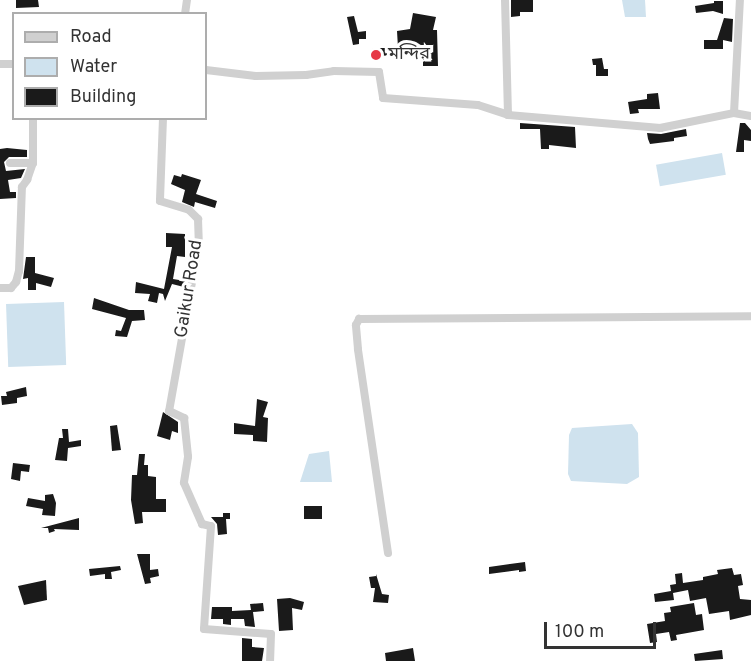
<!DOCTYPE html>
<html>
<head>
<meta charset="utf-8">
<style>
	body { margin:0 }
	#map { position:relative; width:751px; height:661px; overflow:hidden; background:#fff; font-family:Overpass,"Noto Sans Bengali",sans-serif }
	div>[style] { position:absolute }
	.water>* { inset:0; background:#cfe2ee; transform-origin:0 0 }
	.building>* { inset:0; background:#1a1a1a; transform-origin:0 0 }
	.street>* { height:8px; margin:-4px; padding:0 4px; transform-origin:4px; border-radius:4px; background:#d0d0d0 }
	.dots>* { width:16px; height:16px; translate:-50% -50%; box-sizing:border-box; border:3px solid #fff; border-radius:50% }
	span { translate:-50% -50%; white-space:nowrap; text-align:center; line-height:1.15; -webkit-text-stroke:6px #fff; paint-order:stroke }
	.poi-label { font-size:18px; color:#333 }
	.left { translate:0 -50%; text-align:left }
	.street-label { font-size:18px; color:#333 }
	.legend { position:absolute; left:12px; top:12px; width:195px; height:108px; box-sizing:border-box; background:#fff; border:2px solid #adadad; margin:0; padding:8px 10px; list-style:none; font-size:18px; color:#333 }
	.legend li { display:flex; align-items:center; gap:12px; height:30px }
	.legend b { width:30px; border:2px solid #adadad }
	.scale { position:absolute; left:544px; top:622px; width:112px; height:27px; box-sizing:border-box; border:3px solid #333; border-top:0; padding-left:8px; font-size:18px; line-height:21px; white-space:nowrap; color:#333; -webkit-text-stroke:4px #fff; paint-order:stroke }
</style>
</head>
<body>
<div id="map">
	<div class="water">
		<div style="clip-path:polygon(622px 0,645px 0,646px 17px,625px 17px)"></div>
		<div style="left:722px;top:153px;width:22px;height:67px;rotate:80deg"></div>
		<div style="left:64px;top:302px;width:63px;height:58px;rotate:88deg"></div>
		<div style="clip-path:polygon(632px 424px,638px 433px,639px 477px,627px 484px,571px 481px,568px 474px,569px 435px,572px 428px)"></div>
		<div style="clip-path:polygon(329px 451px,332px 482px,300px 482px,309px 454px)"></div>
	</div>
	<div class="building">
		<div style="clip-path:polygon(16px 0,38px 0,39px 7px,16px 8px)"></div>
		<div style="clip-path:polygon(511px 0,533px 0,533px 12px,520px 12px,520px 16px,511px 17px)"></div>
		<div style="clip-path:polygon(714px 1px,723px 1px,723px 14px,713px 11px,696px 13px,695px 6px,714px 3px)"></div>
		<div style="clip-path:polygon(413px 13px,436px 17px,433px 30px,437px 30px,438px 66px,423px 66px,423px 50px,403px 52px,404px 55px,372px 56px,372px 48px,398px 48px,397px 31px,410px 29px)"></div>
		<div style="clip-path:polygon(354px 16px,358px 32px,366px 31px,366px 39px,359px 39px,359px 44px,353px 45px,347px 17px)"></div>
		<div style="clip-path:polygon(724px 18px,733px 19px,732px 42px,723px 40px,723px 49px,704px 49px,704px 40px,717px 40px)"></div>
		<div style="clip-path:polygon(602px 58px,604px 69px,608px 69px,608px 76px,596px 76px,596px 65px,593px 65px,592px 59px)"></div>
		<div style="clip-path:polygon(658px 93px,660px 109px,638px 109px,639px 113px,630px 114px,628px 102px,647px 99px,647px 94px)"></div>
		<div style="clip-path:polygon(520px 123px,575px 127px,576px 148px,549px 145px,549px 149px,541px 149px,540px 129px,520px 129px)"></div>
		<div style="clip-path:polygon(740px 123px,745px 123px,751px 130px,751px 141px,744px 140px,744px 152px,736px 152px)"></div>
		<div style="clip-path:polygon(686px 129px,687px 136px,674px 138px,674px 141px,650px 144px,648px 139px,647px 133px,661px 134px)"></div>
		<div style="clip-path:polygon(7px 148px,27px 150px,27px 157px,9px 157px,4px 162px,6px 171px,25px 169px,21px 178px,8px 180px,10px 192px,16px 192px,16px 198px,0 199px,0 149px)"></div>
		<div style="clip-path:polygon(182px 174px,201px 180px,196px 194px,217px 201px,215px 208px,195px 202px,194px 207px,182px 202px,185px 190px,171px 184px,174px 175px,181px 177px)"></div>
		<div style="clip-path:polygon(166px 233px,185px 234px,185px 257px,177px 256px,173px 279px,185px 281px,184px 287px,172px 284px,165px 301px,163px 294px,159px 293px,157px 303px,148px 301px,150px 294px,135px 293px,136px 282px,164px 289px,172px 247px,166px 247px)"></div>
		<div style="clip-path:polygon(26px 257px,35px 257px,35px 273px,54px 278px,51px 287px,36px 283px,36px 290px,28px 290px,28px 278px,23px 279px)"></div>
		<div style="clip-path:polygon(94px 298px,129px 310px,144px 310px,145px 320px,132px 321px,127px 337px,115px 336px,116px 330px,121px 331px,126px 318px,92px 309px)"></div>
		<div style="clip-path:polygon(26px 387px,27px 396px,17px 398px,17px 403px,2px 405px,1px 396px,7px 396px,6px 392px)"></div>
		<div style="clip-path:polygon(257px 399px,268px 402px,263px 417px,268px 418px,267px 442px,253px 441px,253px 435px,234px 434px,234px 423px,255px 426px)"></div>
		<div style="clip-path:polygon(163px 412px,178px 422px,178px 433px,172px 431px,170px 440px,157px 436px)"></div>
		<div style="clip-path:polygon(117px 425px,121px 450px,112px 451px,110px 426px)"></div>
		<div style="clip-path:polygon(62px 429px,68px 429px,69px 442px,81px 440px,81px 446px,68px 448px,67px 461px,55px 460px,59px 438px,63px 438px)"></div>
		<div style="clip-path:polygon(139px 454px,145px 454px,144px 465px,148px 465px,148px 476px,156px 477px,156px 499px,166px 499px,166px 512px,142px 512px,143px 523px,135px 524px,131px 500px,132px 475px,137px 475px)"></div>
		<div style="clip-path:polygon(13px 463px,30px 465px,29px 472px,21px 471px,20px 481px,11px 479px)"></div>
		<div style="clip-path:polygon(53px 494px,56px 503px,55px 516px,42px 515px,43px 509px,26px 506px,28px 498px,45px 501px,45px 495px)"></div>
		<div style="left:322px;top:506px;width:13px;height:18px;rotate:90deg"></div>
		<div style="clip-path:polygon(223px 513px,230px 513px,230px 519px,226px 519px,227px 534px,218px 535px,217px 524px,211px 517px,223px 517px)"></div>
		<div style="clip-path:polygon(79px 518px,79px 530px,54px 529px,55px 531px,49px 533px,48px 528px,41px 528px)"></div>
		<div style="clip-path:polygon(137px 554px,150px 554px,150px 570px,158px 569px,159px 576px,150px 578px,151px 583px,145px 584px)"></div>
		<div style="clip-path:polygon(525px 562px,526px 571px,519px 572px,519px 570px,489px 574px,489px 567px)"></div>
		<div style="clip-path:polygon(120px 566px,121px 570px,111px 572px,112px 579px,105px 579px,105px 574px,90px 576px,89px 569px)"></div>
		<div style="clip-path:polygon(732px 568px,734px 575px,741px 574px,743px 585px,738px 586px,740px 599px,751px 600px,751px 615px,730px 620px,729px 611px,709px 614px,706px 598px,690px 601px,688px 590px,673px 593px,674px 600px,655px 602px,654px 594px,671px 591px,670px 585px,676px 584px,675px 574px,682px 573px,683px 583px,703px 580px,703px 577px,718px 574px,717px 570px)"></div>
		<div style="clip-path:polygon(376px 574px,382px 594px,389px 595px,388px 603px,373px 602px,375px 588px,371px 588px,369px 577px,376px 576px)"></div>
		<div style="clip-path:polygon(46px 580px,47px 600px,24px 605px,18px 586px)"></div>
		<div style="clip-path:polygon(290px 598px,304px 602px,302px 610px,292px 608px,293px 630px,279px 631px,277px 599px)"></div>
		<div style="clip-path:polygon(263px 603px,264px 611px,253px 612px,255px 627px,245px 626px,244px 619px,231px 619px,231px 625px,223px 624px,223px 619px,211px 619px,212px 607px,232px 607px,232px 611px,251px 610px,250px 604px)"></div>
		<div style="clip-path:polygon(694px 603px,696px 615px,702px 614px,704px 630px,676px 635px,677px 640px,671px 641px,669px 632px,656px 634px,657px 642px,650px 643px,647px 624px,665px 621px,664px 613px,671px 612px,670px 607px)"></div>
		<div style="clip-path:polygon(242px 638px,252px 639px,252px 647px,264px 648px,262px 661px,242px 661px)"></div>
		<div style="clip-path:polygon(413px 648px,415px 661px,386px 661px,385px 653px)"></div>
		<div style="clip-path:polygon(722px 650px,723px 659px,695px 661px,694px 654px)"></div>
	</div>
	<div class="street">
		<div style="left:505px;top:0;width:115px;rotate:88.5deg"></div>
		<div style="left:508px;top:115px;width:153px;rotate:4.9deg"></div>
		<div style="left:660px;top:128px;width:76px;rotate:-11.5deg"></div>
		<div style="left:734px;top:113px;width:17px;rotate:10deg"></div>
		<div style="left:185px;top:14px;width:14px;rotate:-82deg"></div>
		<div style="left:0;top:64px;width:14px"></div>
		<div style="left:206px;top:70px;width:50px;rotate:6.8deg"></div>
		<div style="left:256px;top:76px;width:50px;rotate:-1.1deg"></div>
		<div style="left:306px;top:75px;width:28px;rotate:-8deg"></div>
		<div style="left:334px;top:71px;width:45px;rotate:1.3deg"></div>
		<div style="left:379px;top:72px;width:26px;rotate:81deg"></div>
		<div style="left:383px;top:98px;width:95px;rotate:4.2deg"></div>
		<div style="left:478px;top:105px;width:32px;rotate:18deg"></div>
		<div style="left:734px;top:113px;width:113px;rotate:-87deg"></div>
		<div style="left:163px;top:118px;width:83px;rotate:92.1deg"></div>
		<div style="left:160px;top:201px;width:30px;rotate:17deg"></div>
		<div style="left:189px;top:210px;width:13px;rotate:45deg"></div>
		<div style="left:198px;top:219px;width:24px;rotate:88deg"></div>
		<div style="left:199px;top:243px;width:171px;rotate:100.1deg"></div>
		<div style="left:169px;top:411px;width:17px;rotate:25deg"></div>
		<div style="left:184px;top:418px;width:39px;rotate:84deg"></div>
		<div style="left:188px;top:457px;width:26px;rotate:99deg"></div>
		<div style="left:184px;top:483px;width:45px;rotate:66.3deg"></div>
		<div style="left:202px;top:524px;width:9px;rotate:13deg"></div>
		<div style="left:211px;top:526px;width:103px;rotate:93.9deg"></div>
		<div style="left:204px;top:629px;width:67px;rotate:4.3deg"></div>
		<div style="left:271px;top:634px;width:27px;rotate:92deg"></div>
		<div style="left:10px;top:163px;width:23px"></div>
		<div style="left:0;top:288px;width:11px"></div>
		<div style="left:11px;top:288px;width:8px;rotate:-50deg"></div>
		<div style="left:16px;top:282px;width:11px;rotate:-75deg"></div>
		<div style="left:19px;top:271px;width:84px;rotate:-88deg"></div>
		<div style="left:22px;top:187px;width:9px;rotate:-54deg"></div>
		<div style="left:27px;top:180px;width:18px;rotate:-71deg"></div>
		<div style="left:33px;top:163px;width:45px;rotate:-90deg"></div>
		<div style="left:388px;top:553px;width:206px;rotate:-98.4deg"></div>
		<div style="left:358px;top:349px;width:24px;rotate:-95deg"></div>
		<div style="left:356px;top:325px;width:7px;rotate:-63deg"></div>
		<div style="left:359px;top:319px;width:392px;rotate:-0.4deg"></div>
	</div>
	<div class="dots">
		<div style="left:376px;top:55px;background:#e63946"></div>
	</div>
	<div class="poi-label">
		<span class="left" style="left:388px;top:55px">মন্দির</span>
	</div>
	<div class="street-label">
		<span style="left:190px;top:289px;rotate:-81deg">Gaikur Road</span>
	</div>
	<ul class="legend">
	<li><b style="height:8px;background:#d0d0d0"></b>Road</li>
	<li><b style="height:16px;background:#cfe2ee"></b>Water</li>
	<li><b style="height:16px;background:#1a1a1a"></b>Building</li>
	</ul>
	<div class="scale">100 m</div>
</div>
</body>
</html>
